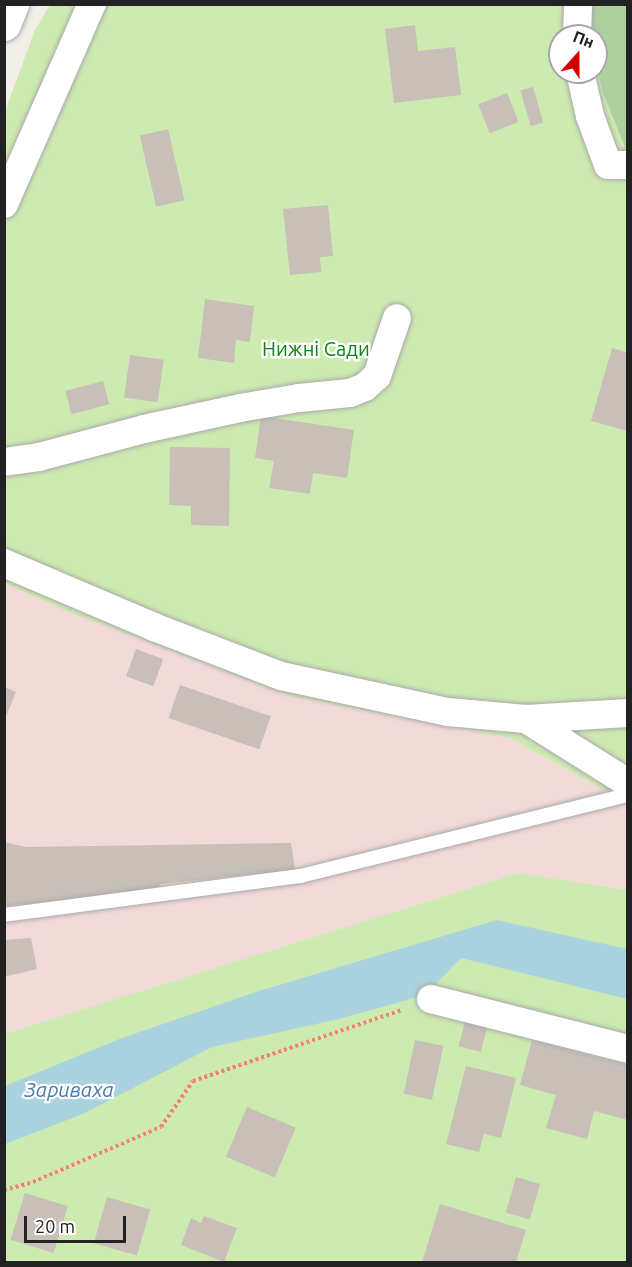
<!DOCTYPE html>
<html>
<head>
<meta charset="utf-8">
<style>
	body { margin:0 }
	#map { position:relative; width:632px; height:1267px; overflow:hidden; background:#f2efe9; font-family:Ubuntu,sans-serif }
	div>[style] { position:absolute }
	.commercial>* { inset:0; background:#f2dad9 }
	.grass>* { inset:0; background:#cdebb0 }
	.forest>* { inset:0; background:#add19e }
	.water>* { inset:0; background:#aad3df }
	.building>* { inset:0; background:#c7bfb8; transform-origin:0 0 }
	.path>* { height:4px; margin-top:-2px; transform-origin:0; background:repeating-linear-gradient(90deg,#fa8072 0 3px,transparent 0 6px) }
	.roads { filter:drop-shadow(0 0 2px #a9a9a9) drop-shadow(0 0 2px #a9a9a9) }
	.service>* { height:14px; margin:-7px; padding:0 7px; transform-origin:7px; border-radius:7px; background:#fff }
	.minor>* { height:28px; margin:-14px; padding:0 14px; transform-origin:14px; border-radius:14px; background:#fff }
	.tertiary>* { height:33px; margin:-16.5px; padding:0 16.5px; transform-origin:16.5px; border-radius:16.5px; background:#fff }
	span { translate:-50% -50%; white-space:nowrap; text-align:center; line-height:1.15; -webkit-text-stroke:4.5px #fff; paint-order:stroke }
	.park-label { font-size:20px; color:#0c8416 }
	.water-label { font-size:21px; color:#4a7aab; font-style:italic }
	.frame { position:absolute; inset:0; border:6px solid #222; pointer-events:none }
	.north { position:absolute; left:548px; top:24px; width:60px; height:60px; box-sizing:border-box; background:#fff; border:2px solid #a7a7a7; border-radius:50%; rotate:21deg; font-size:16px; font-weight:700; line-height:24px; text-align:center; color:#222 }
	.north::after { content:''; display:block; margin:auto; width:21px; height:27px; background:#d40000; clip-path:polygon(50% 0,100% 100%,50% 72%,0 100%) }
	.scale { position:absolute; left:24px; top:1216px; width:102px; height:27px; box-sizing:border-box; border:3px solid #222; border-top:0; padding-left:8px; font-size:18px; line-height:21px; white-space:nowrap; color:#222; -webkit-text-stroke:4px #fff; paint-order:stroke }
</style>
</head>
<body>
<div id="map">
	<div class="commercial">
		<div style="clip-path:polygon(5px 583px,66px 611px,473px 730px,510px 738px,627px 803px,627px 890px,519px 873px,5px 1034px)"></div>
	</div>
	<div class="grass">
		<div style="clip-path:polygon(evenodd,50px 5px,627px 5px,627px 803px,510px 738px,290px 696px,66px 611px,5px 583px,4px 114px,35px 30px,50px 5px,560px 36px,596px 36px,596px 72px,560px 72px,560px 36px)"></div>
		<div style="clip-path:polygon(519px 873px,627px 890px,627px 1262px,5px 1262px,4px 1034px)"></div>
	</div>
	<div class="forest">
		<div style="clip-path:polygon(590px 5px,627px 5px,627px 152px,603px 93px,596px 63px,596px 36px,590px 36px)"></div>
	</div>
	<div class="water">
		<div style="clip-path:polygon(497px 920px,627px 949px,627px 999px,461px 958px,425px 995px,339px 1019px,212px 1047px,85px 1113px,5px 1144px,5px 1086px,122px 1038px,259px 991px)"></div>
	</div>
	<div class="building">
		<div style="clip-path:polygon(415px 25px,418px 51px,455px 47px,461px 95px,394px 103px,385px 29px)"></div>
		<div style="left:533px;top:87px;width:37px;height:13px;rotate:74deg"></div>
		<div style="left:507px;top:93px;width:31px;height:31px;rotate:68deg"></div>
		<div style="left:168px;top:129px;width:73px;height:29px;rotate:77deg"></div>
		<div style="clip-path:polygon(328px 205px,333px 256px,320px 257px,321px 272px,290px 275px,283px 209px)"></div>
		<div style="clip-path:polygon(205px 299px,254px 306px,250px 342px,236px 340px,234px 363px,198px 358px)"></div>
		<div style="clip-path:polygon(612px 348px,628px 353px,628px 431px,591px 421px)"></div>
		<div style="left:130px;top:355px;width:34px;height:43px;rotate:8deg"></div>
		<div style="left:103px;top:381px;width:24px;height:39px;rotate:75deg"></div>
		<div style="clip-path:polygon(261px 416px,354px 430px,347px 478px,313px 473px,310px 494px,269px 488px,274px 461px,255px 458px)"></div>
		<div style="clip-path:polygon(170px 447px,230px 448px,229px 526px,191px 525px,191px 506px,169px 505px)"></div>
		<div style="left:136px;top:649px;width:29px;height:29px;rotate:20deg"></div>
		<div style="left:180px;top:685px;width:96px;height:35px;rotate:19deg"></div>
		<div style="clip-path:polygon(4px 687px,16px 692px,5px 719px,4px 719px)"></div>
		<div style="clip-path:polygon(4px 842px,26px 847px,291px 843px,295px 870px,160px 884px,161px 891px,4px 906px)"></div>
		<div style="clip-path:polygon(31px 938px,37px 969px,4px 977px,4px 940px)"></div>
		<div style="left:466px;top:1018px;width:23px;height:29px;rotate:15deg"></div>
		<div style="left:415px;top:1040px;width:29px;height:55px;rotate:12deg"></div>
		<div style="clip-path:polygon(532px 1040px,628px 1065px,628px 1120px,594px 1111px,587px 1139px,546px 1128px,556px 1095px,520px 1085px)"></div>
		<div style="clip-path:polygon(466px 1066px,516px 1078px,501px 1138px,484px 1134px,479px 1152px,446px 1144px)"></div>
		<div style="left:247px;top:1107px;width:53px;height:54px;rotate:23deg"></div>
		<div style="left:516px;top:1177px;width:25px;height:37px;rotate:16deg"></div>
		<div style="left:25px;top:1193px;width:45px;height:49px;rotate:17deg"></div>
		<div style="left:107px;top:1197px;width:45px;height:48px;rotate:16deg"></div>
		<div style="clip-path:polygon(440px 1204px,526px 1230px,516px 1262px,422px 1262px)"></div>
		<div style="clip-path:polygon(204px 1216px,237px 1228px,224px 1262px,181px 1245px,191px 1218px,201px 1223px)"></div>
	</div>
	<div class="path">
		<div style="left:4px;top:1190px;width:30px;rotate:-15deg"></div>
		<div style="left:33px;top:1182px;width:139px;rotate:-23.3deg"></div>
		<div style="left:161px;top:1127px;width:56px;rotate:-55.2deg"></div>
		<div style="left:193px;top:1081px;width:221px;rotate:-18.8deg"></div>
	</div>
	<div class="roads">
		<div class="service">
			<div style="left:4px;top:915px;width:299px;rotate:-7.5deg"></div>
			<div style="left:300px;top:876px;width:338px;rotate:-13.9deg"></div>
		</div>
		<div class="minor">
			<div style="left:577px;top:36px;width:32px;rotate:-88deg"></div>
			<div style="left:580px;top:72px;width:45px;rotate:77.2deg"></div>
			<div style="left:590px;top:116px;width:52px;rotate:69.8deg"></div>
			<div style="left:608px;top:165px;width:20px"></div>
			<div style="left:4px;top:204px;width:219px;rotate:-66.3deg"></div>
			<div style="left:4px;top:462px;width:35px;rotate:-8deg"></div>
			<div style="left:39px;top:457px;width:109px;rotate:-14.9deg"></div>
			<div style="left:144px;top:429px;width:98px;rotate:-12.3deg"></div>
			<div style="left:240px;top:408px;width:60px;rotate:-9.6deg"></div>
			<div style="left:299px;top:398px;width:51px;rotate:-5.6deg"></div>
			<div style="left:350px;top:393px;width:16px;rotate:-22deg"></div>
			<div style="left:365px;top:387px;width:16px;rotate:-43deg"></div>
			<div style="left:377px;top:376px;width:61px;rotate:-71deg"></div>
			<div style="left:4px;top:563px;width:163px;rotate:23.1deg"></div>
			<div style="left:154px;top:627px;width:136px;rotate:21.1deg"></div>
			<div style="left:281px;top:676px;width:171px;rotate:12.2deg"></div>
			<div style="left:448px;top:712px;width:78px;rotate:5.1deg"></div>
			<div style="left:526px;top:719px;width:102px;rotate:-3.4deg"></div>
			<div style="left:526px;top:719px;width:120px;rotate:32.1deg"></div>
			<div style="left:431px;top:999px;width:203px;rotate:14.2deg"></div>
		</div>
		<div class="tertiary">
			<div style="left:4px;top:24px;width:22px;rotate:-68deg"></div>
		</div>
	</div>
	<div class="park-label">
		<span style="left:316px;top:348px">Нижні Сади</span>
	</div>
	<div class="water-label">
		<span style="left:69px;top:1089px">Зариваха</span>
	</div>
	<div class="frame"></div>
	<div class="north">Пн</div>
	<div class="scale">20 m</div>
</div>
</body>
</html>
